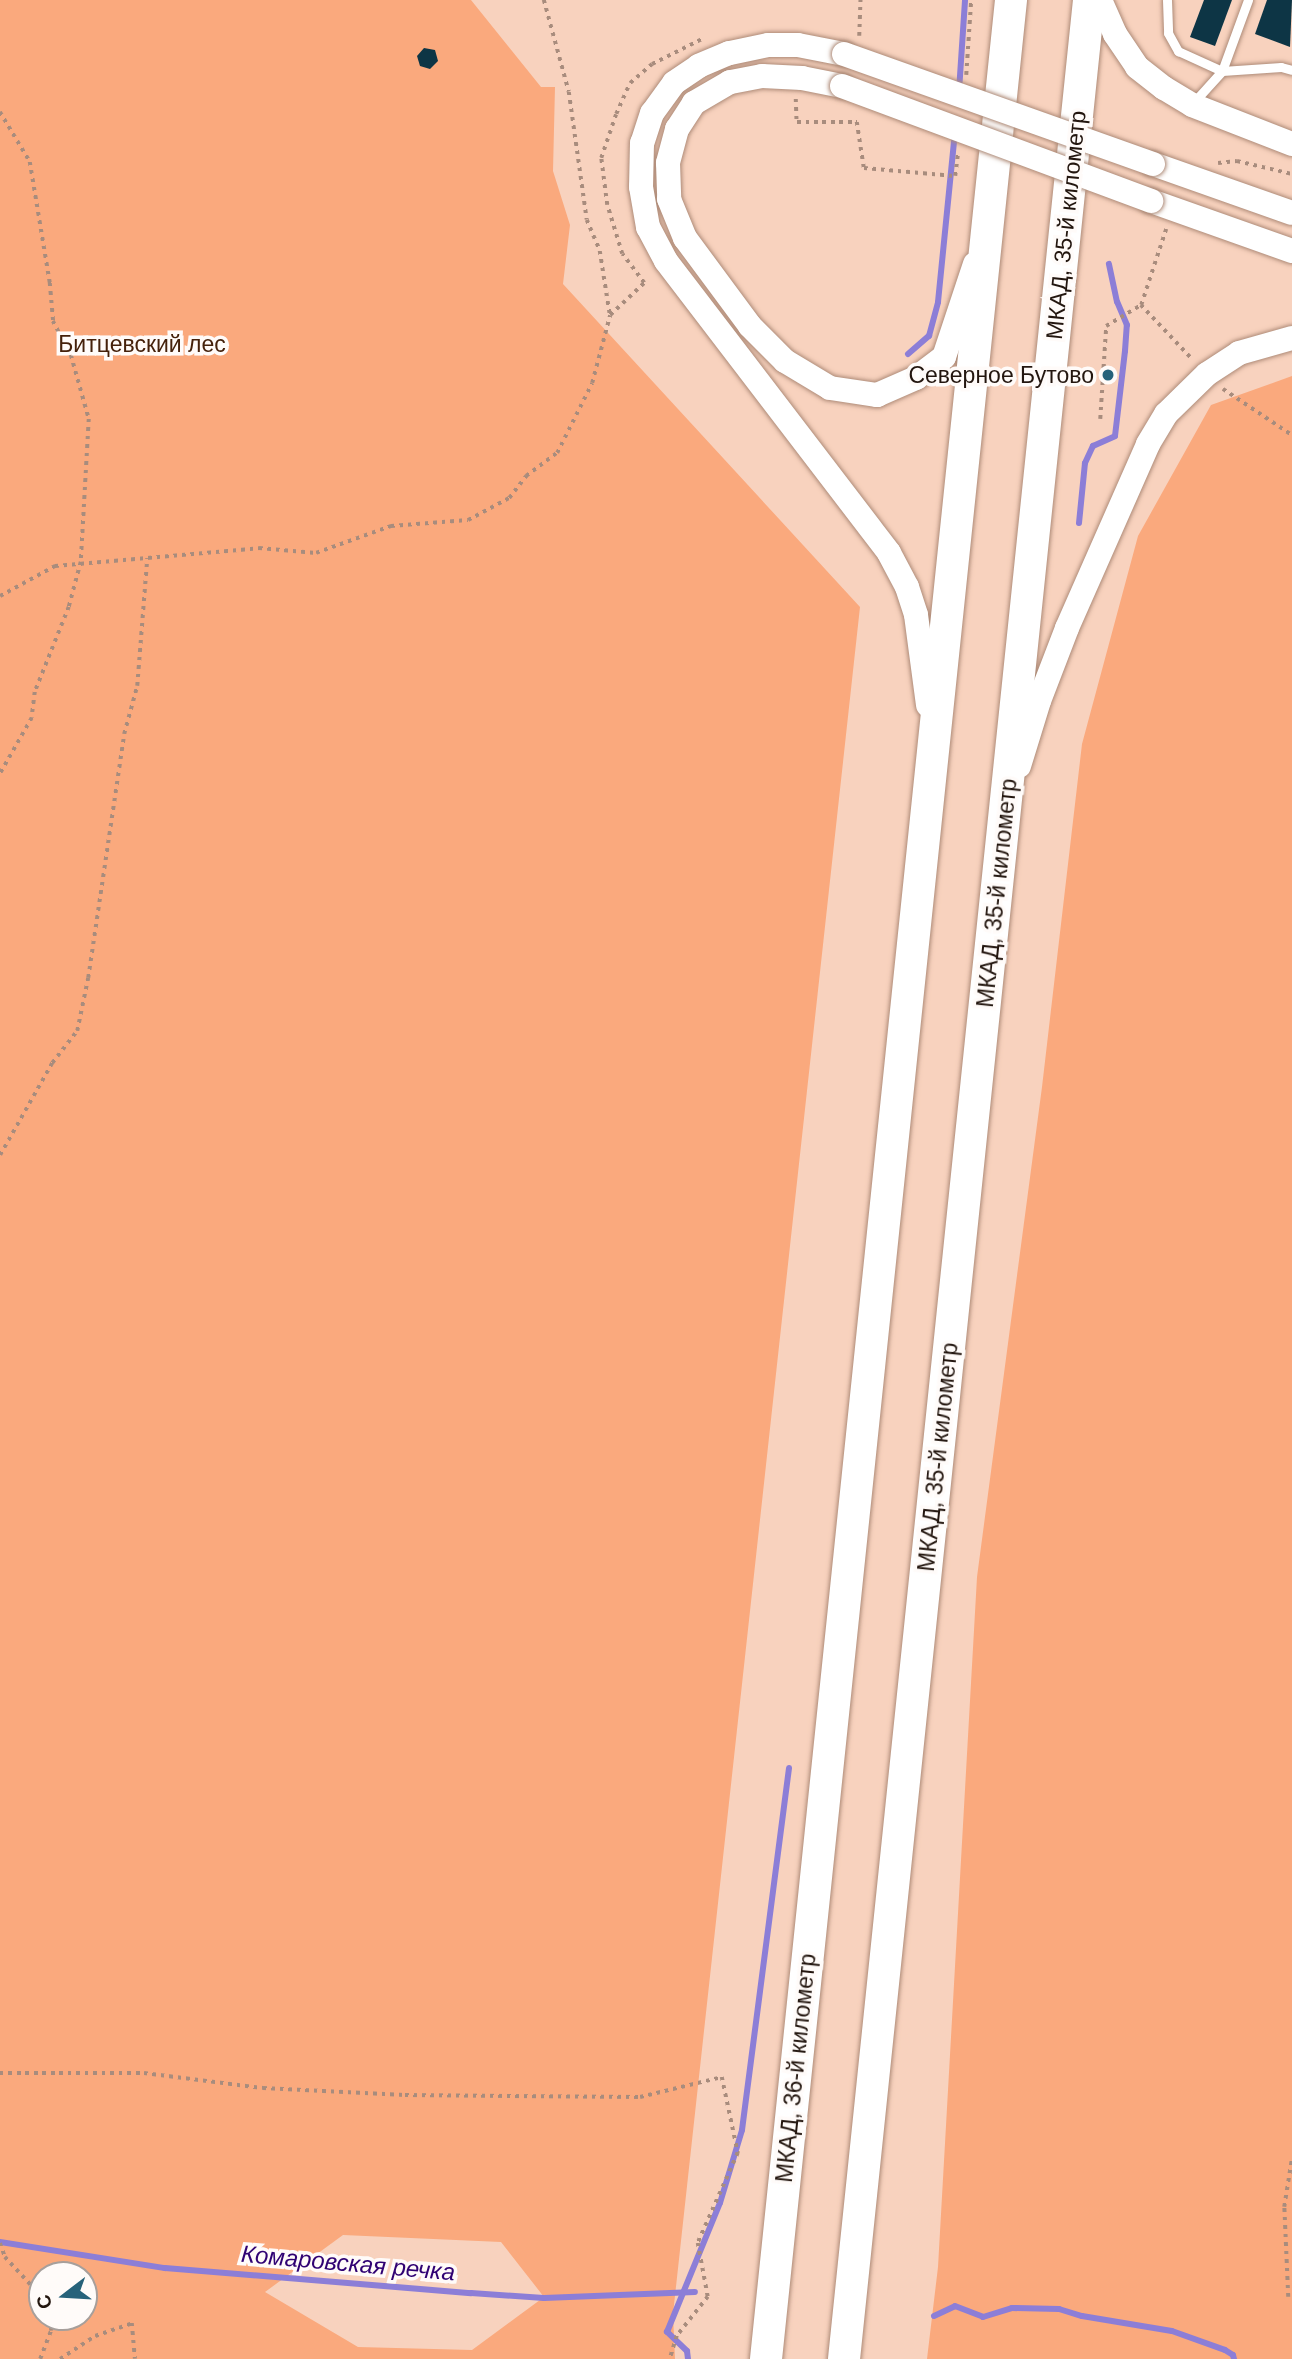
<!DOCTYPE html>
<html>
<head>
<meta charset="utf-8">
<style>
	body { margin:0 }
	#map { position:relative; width:1292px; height:2359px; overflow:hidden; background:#f8d2be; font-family:Helvetica,sans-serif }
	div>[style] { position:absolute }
	.green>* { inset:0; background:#faa97d }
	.stream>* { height:6px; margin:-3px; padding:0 3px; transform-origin:3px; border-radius:3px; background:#8c7ed7 }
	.building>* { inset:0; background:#0d3545 }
	.path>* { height:3.5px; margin-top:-1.75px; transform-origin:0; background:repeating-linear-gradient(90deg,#a88c7d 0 3.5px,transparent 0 8.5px) }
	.roads { filter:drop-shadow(0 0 2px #ae8b78) drop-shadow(0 0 2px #ae8b78) }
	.lane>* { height:9px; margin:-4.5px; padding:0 4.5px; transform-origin:4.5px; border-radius:4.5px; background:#fff }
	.secondary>* { height:24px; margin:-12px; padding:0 12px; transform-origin:12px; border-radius:12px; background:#fff }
	.highway>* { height:32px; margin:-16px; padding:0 16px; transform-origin:16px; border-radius:16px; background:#fff }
	.bridges { filter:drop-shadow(0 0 2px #ae8b78) drop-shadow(0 0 2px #ae8b78) }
	.secondary-bridge>* { height:24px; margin:-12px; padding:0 12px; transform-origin:12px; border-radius:12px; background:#fff }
	.dots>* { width:19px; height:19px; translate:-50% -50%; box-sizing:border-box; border:4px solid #fffbf9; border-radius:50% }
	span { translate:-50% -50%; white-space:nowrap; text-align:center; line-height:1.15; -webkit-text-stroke:7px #fffbf9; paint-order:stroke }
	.street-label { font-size:23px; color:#23160f }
	.park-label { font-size:23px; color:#45210b }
	.poi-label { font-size:23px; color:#23160f }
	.right { translate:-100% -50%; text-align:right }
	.water-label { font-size:24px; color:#300273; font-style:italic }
	.north { position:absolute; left:28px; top:2261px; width:70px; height:70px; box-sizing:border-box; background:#fffbf9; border:2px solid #a79f9b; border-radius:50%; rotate:253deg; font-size:19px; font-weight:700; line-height:28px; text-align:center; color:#23160f }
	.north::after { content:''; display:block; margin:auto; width:24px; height:32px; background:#27627a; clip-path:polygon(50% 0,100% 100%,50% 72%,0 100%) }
</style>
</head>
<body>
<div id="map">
	<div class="green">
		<div style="clip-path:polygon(evenodd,0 0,471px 0,541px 87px,555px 87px,553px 171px,570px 225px,563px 284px,860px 607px,673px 2314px,675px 2359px,0 2359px,0 0,343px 2235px,501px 2242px,544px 2297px,472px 2350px,358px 2347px,265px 2292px,343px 2235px,0 0,42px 2275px,84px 2275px,84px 2317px,42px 2317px,42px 2275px)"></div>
		<div style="clip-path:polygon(1292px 376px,1292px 2359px,927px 2359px,938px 2267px,977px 1577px,1042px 1087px,1082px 744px,1138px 536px,1211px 405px)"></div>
	</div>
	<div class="stream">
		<div style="left:959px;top:91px;width:91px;rotate:-86.2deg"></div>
		<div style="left:908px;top:354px;width:28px;rotate:-41deg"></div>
		<div style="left:929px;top:336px;width:35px;rotate:-75deg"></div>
		<div style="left:938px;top:302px;width:170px;rotate:-84.3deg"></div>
		<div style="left:1079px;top:523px;width:60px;rotate:-84.3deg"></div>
		<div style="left:1085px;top:463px;width:19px;rotate:-65deg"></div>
		<div style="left:1093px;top:446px;width:24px;rotate:-24deg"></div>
		<div style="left:1115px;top:436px;width:86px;rotate:-83.3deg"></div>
		<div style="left:1125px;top:351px;width:26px;rotate:-86deg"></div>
		<div style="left:1127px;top:325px;width:25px;rotate:-113deg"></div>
		<div style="left:1117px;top:302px;width:39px;rotate:-102deg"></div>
		<div style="left:0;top:2242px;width:167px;rotate:9deg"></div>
		<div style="left:165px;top:2268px;width:307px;rotate:4.7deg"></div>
		<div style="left:471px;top:2293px;width:73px;rotate:3.9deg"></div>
		<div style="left:544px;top:2298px;width:151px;rotate:-2.3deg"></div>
		<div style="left:934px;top:2316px;width:23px;rotate:-25deg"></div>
		<div style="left:955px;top:2306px;width:30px;rotate:21deg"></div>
		<div style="left:983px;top:2317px;width:30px;rotate:-17deg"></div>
		<div style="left:1012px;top:2308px;width:47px;rotate:1.2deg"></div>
		<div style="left:1059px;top:2309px;width:24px;rotate:17deg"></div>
		<div style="left:1082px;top:2316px;width:91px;rotate:9.5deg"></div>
		<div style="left:1172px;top:2331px;width:56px;rotate:19.7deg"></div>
		<div style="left:1225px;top:2350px;width:9px;rotate:32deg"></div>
		<div style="left:1233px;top:2355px;width:4px;rotate:76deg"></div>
		<div style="left:688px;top:2359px;width:8px;rotate:-97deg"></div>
		<div style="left:687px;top:2351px;width:28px;rotate:-136deg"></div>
		<div style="left:667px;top:2332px;width:139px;rotate:-67.7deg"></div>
		<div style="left:720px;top:2203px;width:76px;rotate:-73.2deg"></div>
		<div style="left:742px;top:2130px;width:365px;rotate:-82.6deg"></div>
	</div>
	<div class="building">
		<div style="clip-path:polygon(1204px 0,1232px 0,1215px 46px,1190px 37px)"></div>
		<div style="clip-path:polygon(1267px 0,1292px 0,1290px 47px,1255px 34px)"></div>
		<div style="clip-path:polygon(424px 48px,435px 50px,438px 61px,430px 69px,420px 66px,417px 56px)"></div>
	</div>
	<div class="path">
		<div style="left:544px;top:0;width:95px;rotate:74.8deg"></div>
		<div style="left:569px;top:92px;width:129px;rotate:82deg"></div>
		<div style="left:587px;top:220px;width:34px;rotate:67deg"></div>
		<div style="left:600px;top:251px;width:65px;rotate:81.1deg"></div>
		<div style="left:859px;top:36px;width:36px;rotate:-88deg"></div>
		<div style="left:966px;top:75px;width:75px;rotate:-86.2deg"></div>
		<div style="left:796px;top:99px;width:23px;rotate:88deg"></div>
		<div style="left:797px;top:122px;width:60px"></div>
		<div style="left:857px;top:122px;width:47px;rotate:81.3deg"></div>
		<div style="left:864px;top:168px;width:91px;rotate:5deg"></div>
		<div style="left:955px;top:176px;width:24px;rotate:-83deg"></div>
		<div style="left:0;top:112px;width:58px;rotate:59deg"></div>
		<div style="left:30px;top:162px;width:123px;rotate:80.6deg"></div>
		<div style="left:50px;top:283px;width:38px;rotate:85deg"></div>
		<div style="left:53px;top:321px;width:38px;rotate:62deg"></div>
		<div style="left:71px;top:355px;width:66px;rotate:74.3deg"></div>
		<div style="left:89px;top:419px;width:143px;rotate:93.2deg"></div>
		<div style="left:81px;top:562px;width:47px;rotate:104.9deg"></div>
		<div style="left:69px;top:607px;width:92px;rotate:111.8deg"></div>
		<div style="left:35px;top:692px;width:26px;rotate:97deg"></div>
		<div style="left:32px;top:718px;width:64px;rotate:119.7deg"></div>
		<div style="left:1218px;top:163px;width:19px;rotate:-6deg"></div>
		<div style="left:1237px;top:161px;width:57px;rotate:13.3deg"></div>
		<div style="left:1141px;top:305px;width:74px;rotate:46.6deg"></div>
		<div style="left:1223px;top:389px;width:83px;rotate:33.7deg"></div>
		<div style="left:1100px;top:419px;width:93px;rotate:-86.3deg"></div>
		<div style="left:1106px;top:326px;width:41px;rotate:-31deg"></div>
		<div style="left:1141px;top:305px;width:80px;rotate:-71.8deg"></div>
		<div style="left:0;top:596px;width:63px;rotate:-28.6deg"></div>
		<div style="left:55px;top:566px;width:205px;rotate:-5deg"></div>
		<div style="left:259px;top:548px;width:57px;rotate:5deg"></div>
		<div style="left:316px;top:553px;width:80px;rotate:-19.8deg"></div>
		<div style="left:391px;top:526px;width:77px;rotate:-4.5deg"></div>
		<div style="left:468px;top:520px;width:47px;rotate:-28.2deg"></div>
		<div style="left:509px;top:498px;width:28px;rotate:-52deg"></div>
		<div style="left:526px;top:476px;width:39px;rotate:-37deg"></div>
		<div style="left:557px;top:453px;width:78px;rotate:-63.4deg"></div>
		<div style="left:592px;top:383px;width:70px;rotate:-75.2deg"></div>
		<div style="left:610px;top:315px;width:47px;rotate:-43.3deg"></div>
		<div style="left:644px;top:283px;width:36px;rotate:-127deg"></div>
		<div style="left:622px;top:254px;width:51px;rotate:-107deg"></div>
		<div style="left:607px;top:205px;width:47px;rotate:-97.3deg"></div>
		<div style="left:601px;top:158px;width:46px;rotate:-71.2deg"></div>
		<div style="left:616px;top:114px;width:34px;rotate:-66deg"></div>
		<div style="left:630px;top:83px;width:29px;rotate:-41deg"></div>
		<div style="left:652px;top:64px;width:58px;rotate:-26.6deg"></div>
		<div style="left:0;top:1155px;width:106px;rotate:-60.5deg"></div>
		<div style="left:52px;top:1063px;width:41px;rotate:-52deg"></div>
		<div style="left:77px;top:1031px;width:54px;rotate:-78.3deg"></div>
		<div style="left:88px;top:978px;width:247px;rotate:-81.6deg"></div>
		<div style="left:124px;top:734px;width:50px;rotate:-74.8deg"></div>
		<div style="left:137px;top:686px;width:128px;rotate:-85.5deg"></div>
		<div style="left:0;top:2073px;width:144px"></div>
		<div style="left:144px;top:2073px;width:120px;rotate:7.2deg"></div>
		<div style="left:263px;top:2088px;width:142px;rotate:2.8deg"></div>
		<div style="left:405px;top:2095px;width:235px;rotate:0.5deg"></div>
		<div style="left:640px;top:2097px;width:84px;rotate:-13.7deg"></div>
		<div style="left:722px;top:2077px;width:78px;rotate:78.1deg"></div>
		<div style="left:738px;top:2153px;width:98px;rotate:114deg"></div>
		<div style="left:698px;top:2243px;width:55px;rotate:79.5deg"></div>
		<div style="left:708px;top:2297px;width:50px;rotate:128.5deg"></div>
		<div style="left:677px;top:2336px;width:24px;rotate:107deg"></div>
		<div style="left:0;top:2243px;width:15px;rotate:70deg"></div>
		<div style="left:5px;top:2257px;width:54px;rotate:47.2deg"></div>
		<div style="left:1288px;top:2297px;width:90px;rotate:-92.5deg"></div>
		<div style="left:1284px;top:2207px;width:51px;rotate:-80.9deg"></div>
		<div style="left:40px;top:2359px;width:30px;rotate:-69deg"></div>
		<div style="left:51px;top:2331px;width:14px;rotate:-94deg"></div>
		<div style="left:60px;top:2359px;width:42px;rotate:-33.3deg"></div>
		<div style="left:95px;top:2336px;width:39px;rotate:-19deg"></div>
		<div style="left:132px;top:2323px;width:36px;rotate:85deg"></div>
	</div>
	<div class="roads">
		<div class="lane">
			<div style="left:1167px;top:0;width:33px;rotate:88deg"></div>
			<div style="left:1168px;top:33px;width:21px;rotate:61deg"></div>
			<div style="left:1178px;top:51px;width:48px;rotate:24.4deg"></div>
			<div style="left:1222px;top:71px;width:59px;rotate:-3.9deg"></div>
			<div style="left:1281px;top:67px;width:11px;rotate:15deg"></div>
			<div style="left:1193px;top:103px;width:43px;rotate:-47.8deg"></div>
			<div style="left:1222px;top:71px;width:76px;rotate:-69.9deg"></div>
		</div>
		<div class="secondary">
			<div style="left:1100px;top:0;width:37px;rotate:66deg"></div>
			<div style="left:1115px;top:34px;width:40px;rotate:56deg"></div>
			<div style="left:1137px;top:67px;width:34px;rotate:38deg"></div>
			<div style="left:1164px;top:88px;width:33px;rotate:31deg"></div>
			<div style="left:1192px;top:105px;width:107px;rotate:21.3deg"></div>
			<div style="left:844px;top:54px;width:47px;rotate:-168.9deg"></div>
			<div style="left:798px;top:45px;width:30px;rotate:180deg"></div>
			<div style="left:768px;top:45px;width:40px;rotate:168deg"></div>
			<div style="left:729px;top:53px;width:33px;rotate:157deg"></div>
			<div style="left:699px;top:66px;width:30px;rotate:146deg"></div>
			<div style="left:674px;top:83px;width:37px;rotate:126deg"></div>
			<div style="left:652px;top:113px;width:32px;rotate:108deg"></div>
			<div style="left:642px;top:143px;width:44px;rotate:91.3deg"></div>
			<div style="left:641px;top:187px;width:41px;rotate:80.1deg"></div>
			<div style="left:648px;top:227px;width:38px;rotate:62deg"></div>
			<div style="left:666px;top:261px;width:367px;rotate:52.6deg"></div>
			<div style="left:889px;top:553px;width:38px;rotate:62deg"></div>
			<div style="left:907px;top:587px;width:29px;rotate:72deg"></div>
			<div style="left:916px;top:615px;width:91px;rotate:82.4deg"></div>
			<div style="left:842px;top:86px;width:41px;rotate:-168.7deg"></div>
			<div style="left:802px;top:78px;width:40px;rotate:-177.1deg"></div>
			<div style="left:762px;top:76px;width:33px;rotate:169deg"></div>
			<div style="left:730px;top:82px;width:42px;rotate:149.7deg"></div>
			<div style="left:694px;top:103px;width:31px;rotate:123deg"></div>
			<div style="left:677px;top:129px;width:35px;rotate:105deg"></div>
			<div style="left:668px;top:163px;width:36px;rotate:88deg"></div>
			<div style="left:669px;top:199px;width:42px;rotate:67.7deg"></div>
			<div style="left:685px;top:238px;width:109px;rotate:53.5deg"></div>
			<div style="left:750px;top:326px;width:49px;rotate:45deg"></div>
			<div style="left:785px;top:361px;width:52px;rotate:31deg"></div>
			<div style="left:830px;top:388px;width:48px;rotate:8.5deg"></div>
			<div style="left:877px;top:395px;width:43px;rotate:-23.6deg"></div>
			<div style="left:916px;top:378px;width:35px;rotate:-37deg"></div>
			<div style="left:944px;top:357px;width:98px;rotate:-71.6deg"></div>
			<div style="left:1153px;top:164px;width:147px;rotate:19.4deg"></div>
			<div style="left:1151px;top:201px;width:150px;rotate:19.5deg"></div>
			<div style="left:1019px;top:766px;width:68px;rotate:-72.9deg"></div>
			<div style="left:1039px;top:701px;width:78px;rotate:-69deg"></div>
			<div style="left:1067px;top:628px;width:201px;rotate:-66.2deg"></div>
			<div style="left:1148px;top:444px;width:35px;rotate:-59deg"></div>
			<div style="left:1166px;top:414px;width:57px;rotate:-44.3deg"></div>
			<div style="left:1207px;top:374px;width:38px;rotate:-33deg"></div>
			<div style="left:1239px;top:353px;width:55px;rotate:-15.8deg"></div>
		</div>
		<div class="highway">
			<div style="left:766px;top:2359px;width:2372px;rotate:-84.07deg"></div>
			<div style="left:844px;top:2359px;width:2372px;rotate:-84.07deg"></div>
		</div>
	</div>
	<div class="bridges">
		<div class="secondary-bridge">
			<div style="left:844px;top:54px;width:328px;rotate:19.6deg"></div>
			<div style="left:842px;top:86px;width:330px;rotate:20.4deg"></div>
		</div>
	</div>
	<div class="dots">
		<div style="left:1108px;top:375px;background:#27627a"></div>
	</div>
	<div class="street-label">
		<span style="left:1066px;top:225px;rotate:-84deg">МКАД, 35-й километр</span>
		<span style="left:997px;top:893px;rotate:-84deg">МКАД, 35-й километр</span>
		<span style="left:938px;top:1457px;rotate:-84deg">МКАД, 35-й километр</span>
		<span style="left:796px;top:2068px;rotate:-84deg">МКАД, 36-й километр</span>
	</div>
	<div class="park-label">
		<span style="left:142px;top:344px">Битцевский лес</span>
	</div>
	<div class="poi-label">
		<span class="right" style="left:1094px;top:375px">Северное Бутово</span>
	</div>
	<div class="water-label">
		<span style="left:348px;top:2263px;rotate:5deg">Комаровская речка</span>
	</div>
	<div class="north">С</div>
</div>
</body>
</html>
